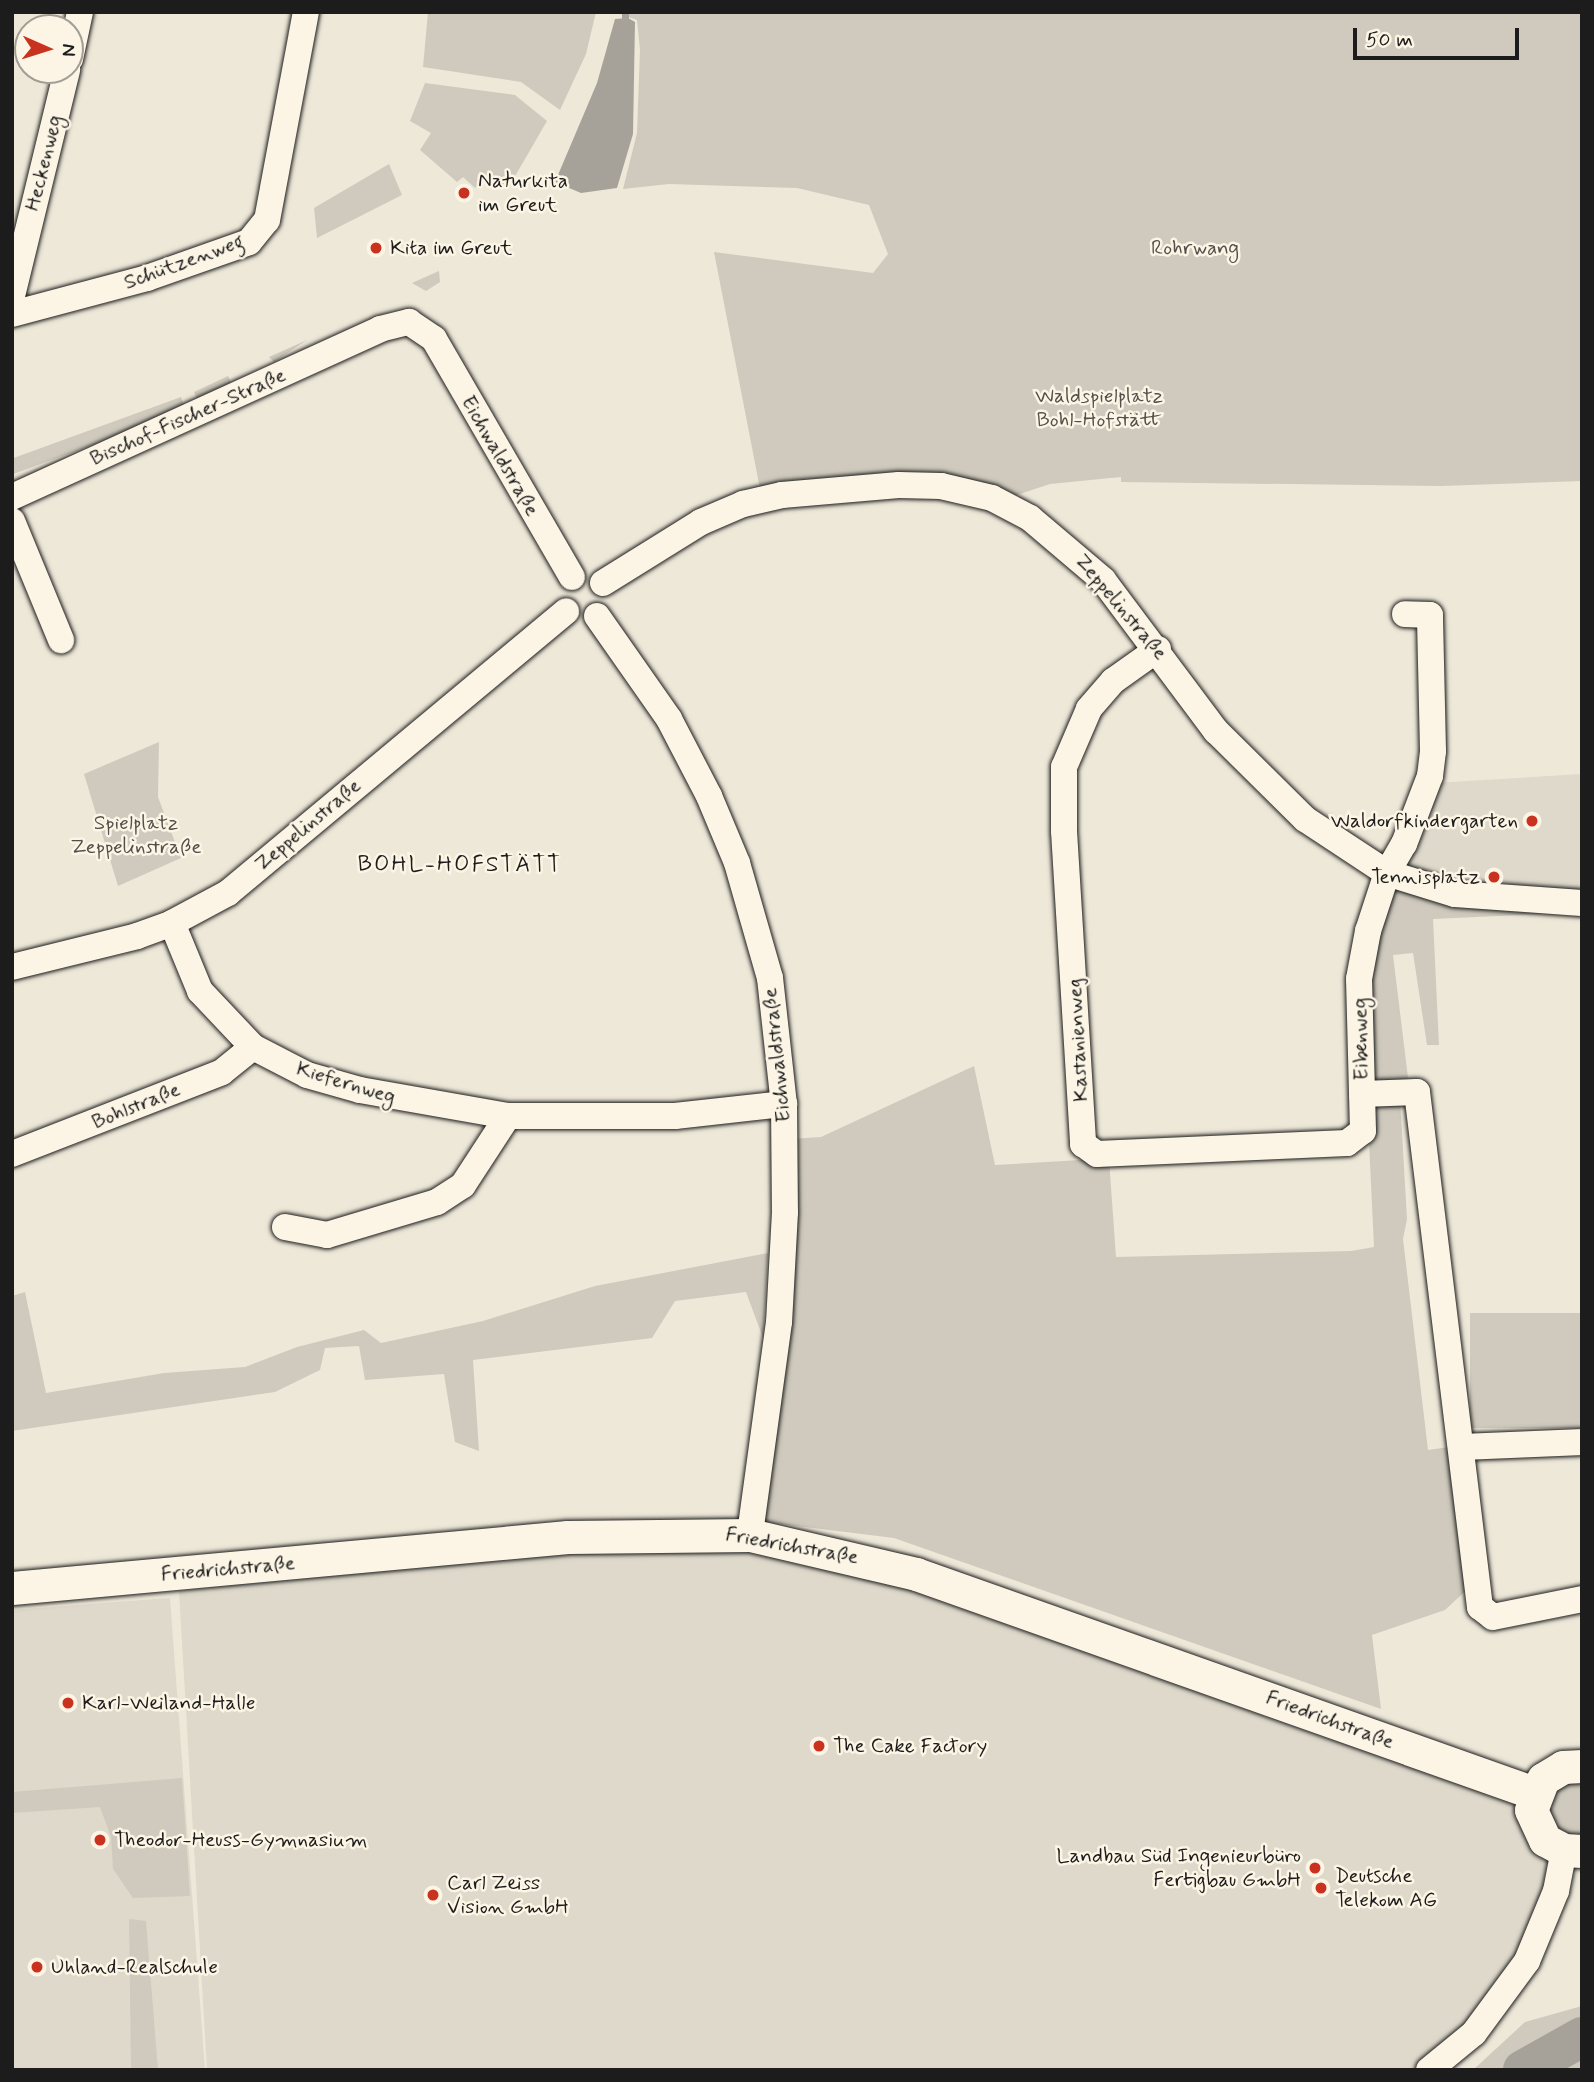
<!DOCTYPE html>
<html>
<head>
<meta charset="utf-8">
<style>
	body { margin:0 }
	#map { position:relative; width:1594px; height:2082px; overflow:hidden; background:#eee8d9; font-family:Mynerve,sans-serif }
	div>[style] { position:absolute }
	.built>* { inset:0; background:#ded9cb }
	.green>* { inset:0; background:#cfcabd; transform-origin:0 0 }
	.water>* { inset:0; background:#a7a299 }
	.stream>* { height:7px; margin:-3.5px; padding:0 3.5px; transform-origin:3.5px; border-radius:3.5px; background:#a7a299 }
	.river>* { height:40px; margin:-20px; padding:0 20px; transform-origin:20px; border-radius:20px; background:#a7a299 }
	.roads { filter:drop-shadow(0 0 2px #1c1c1c) drop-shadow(0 0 2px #1c1c1c) }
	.minor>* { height:26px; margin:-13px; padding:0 13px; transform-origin:13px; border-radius:13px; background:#fcf5e5 }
	.major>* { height:33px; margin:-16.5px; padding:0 16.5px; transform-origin:16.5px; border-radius:16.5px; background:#fcf5e5 }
	.dots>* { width:19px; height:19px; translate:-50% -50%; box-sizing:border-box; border:4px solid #fcf5e5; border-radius:50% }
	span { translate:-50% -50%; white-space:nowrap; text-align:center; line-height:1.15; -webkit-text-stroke:5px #fcf5e5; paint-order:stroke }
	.street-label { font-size:21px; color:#1c1c1c }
	.poi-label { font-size:21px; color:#1c1c1c }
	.left { translate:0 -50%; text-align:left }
	.right { translate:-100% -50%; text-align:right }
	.park-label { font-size:21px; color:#52504c }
	.neighbourhood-label { font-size:23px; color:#1c1c1c; letter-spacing:2px }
	.frame { position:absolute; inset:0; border:14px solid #1c1c1c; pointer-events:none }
	.north { position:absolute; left:14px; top:14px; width:70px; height:70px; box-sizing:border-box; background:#fcf5e5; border:2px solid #a29e95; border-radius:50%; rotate:93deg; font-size:19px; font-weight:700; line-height:28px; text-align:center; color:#1c1c1c }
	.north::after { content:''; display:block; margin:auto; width:24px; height:32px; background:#c8321e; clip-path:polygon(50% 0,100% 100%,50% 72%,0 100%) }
	.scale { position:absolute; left:1353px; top:28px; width:166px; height:32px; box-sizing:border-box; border:4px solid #1c1c1c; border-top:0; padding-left:9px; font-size:21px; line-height:24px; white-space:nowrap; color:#1c1c1c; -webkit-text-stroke:5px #fcf5e5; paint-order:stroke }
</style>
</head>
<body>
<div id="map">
	<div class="built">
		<div style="clip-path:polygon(1582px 774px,1582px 896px,1456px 887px,1401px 869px,1434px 783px)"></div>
		<div style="clip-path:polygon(658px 1534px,750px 1535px,1534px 1793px,1564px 1850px,1543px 1928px,1429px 2070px,207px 2070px,179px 1591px)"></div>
		<div style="clip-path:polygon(170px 1598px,205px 2070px,12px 2070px,12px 1610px)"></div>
	</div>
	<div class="green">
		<div style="clip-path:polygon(428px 12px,596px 12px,586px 54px,560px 110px,521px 82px,423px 67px)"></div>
		<div style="clip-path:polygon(615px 12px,1582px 12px,1582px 481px,1441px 486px,1121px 482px,1121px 477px,1050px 484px,1011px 497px,761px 494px,714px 252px,873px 273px,888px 254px,869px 205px,797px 188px,669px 184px,623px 189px,637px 133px,640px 50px,637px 20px)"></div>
		<div style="clip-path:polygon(425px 83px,515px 95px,547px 121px,507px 190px,488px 175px,475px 188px,463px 177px,457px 182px,420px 150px,431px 133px,410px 121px)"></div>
		<div style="clip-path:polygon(389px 164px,402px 195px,317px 238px,314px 208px)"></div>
		<div style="clip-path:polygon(439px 271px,440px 282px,426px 291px,412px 283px)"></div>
		<div style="clip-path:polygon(307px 340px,274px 362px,269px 357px)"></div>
		<div style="clip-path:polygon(228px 376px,233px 386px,199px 404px,194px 392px)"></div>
		<div style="left:181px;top:397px;width:15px;height:184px;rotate:70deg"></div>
		<div style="clip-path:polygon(159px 742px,158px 797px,181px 858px,118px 886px,84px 774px)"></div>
		<div style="clip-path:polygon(1390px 882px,1565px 913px,1433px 919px,1439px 1045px,1427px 1045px,1413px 953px,1393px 955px,1409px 1086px,1367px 1087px,1366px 990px)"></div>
		<div style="clip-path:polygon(974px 1066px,995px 1165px,1081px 1160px,1085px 1155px,1109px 1159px,1116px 1257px,1351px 1251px,1374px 1247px,1367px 1100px,1400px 1098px,1407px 1219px,1403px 1239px,1428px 1450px,1456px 1446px,1473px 1584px,1445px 1610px,1372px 1635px,1381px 1709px,894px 1538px,756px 1521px,790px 1139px,821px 1137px)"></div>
		<div style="clip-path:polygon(768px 1253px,763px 1338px,746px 1292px,675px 1301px,652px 1338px,473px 1360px,479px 1451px,455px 1442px,444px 1374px,365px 1380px,359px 1346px,325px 1348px,320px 1370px,275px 1392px,12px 1431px,12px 1296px,25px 1292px,46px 1393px,164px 1373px,245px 1367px,297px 1347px,364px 1330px,381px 1343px,483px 1321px,595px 1286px)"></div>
		<div style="left:1582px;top:1313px;width:115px;height:112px;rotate:90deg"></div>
		<div style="clip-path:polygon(1582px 1776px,1582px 1842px,1560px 1841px,1542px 1794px)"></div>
		<div style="clip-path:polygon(182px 1778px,190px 1896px,133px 1898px,113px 1869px,111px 1837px,100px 1807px,12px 1813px,12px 1792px)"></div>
		<div style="clip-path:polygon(129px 1919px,146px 1921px,158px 2070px,131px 2070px)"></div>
		<div style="clip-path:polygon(1582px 2006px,1582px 2070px,1473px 2070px,1525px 2022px)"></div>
	</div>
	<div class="water">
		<div style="clip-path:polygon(628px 18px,635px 22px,633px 134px,617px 188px,581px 193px,555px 182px,597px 83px,615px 19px)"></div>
	</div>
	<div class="stream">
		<div style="left:625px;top:12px;width:6px;rotate:90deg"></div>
	</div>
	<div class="river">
		<div style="left:1523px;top:2070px;width:68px;rotate:-29.2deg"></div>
	</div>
	<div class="roads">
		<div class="minor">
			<div style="left:70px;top:59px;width:48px;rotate:-78deg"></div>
			<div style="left:12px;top:296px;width:233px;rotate:-76.3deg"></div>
			<div style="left:12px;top:314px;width:140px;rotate:-14.9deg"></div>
			<div style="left:147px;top:278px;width:108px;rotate:-19.4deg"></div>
			<div style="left:249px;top:242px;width:28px;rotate:-51deg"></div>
			<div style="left:267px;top:220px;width:212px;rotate:-79.4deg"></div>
			<div style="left:12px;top:497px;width:405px;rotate:-24.5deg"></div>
			<div style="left:380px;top:329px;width:30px;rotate:-14deg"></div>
			<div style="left:409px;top:322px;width:30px;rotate:34deg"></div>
			<div style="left:434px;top:339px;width:275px;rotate:59.9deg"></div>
			<div style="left:12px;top:521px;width:129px;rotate:67.6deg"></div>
			<div style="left:603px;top:583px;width:115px;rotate:-31.9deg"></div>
			<div style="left:701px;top:522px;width:46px;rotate:-23.2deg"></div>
			<div style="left:743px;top:504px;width:40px;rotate:-13deg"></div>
			<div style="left:782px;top:495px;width:117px;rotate:-4.9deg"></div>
			<div style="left:899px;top:485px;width:42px;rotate:1.4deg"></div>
			<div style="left:941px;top:486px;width:52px;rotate:13.2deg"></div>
			<div style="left:992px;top:498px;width:43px;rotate:27.8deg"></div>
			<div style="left:1030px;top:518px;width:96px;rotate:40.3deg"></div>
			<div style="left:1103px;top:580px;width:189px;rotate:53.2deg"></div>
			<div style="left:1216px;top:731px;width:125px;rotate:44.7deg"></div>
			<div style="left:1305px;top:819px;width:98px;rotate:33.4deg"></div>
			<div style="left:1387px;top:873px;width:71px;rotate:17.2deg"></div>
			<div style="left:1455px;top:894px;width:127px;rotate:4.1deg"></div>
			<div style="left:597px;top:616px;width:126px;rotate:55deg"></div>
			<div style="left:669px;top:719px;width:87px;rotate:62.5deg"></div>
			<div style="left:709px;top:796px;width:73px;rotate:67.3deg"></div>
			<div style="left:737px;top:863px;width:120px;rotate:74deg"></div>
			<div style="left:770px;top:978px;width:127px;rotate:83.7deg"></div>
			<div style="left:784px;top:1104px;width:108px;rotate:89.5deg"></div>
			<div style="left:785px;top:1212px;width:110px;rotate:93.1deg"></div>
			<div style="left:779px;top:1322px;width:215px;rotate:97.8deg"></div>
			<div style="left:1158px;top:649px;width:55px;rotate:144.6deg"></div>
			<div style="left:1113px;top:681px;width:37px;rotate:131deg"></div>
			<div style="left:1089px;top:709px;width:63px;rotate:113.3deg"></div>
			<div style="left:1064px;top:767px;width:64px;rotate:90deg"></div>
			<div style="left:1064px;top:831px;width:314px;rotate:86.5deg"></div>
			<div style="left:1083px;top:1144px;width:17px;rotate:36deg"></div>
			<div style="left:1097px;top:1154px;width:250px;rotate:-2.5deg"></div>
			<div style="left:1347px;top:1143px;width:20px;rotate:-37deg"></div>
			<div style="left:1363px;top:1131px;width:152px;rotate:-91.5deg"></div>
			<div style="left:1359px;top:979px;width:49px;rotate:-79.4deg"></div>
			<div style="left:1368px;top:931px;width:61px;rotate:-71.9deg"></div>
			<div style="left:1387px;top:873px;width:34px;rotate:-60deg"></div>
			<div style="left:1404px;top:844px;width:73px;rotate:-69.1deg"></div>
			<div style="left:1430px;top:776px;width:25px;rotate:-83deg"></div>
			<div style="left:1433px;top:751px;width:136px;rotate:-91.3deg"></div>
			<div style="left:1430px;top:615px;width:25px;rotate:-178deg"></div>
			<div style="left:172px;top:923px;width:74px;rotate:67.6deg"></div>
			<div style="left:200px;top:991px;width:77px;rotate:46.6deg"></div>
			<div style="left:253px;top:1047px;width:61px;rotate:27.4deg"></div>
			<div style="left:307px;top:1075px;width:55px;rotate:15.8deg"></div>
			<div style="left:360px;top:1090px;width:150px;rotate:10deg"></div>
			<div style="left:12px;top:967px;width:129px;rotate:-13.9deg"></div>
			<div style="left:137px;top:936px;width:37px;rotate:-20deg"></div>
			<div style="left:172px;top:923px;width:64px;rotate:-28.2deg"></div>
			<div style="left:228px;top:893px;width:440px;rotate:-39.8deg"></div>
			<div style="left:1362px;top:1094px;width:55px;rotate:-2.1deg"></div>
			<div style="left:1417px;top:1092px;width:519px;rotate:83.03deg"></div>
			<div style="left:1480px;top:1607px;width:16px;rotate:38deg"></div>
			<div style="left:1493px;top:1617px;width:91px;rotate:-11.4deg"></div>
			<div style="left:12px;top:1154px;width:225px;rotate:-21.3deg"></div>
			<div style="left:222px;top:1072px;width:40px;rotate:-39deg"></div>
			<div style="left:285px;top:1227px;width:43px;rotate:10.8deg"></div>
			<div style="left:327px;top:1235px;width:115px;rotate:-16.7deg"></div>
			<div style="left:437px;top:1202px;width:31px;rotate:-33deg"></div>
			<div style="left:463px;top:1185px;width:82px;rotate:-56.9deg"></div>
			<div style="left:508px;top:1116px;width:167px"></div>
			<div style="left:675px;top:1116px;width:110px;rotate:-6.3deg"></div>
			<div style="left:1463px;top:1447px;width:119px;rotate:-2.4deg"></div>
			<div style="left:1429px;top:2070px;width:58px;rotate:-39.4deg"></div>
			<div style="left:1474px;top:2033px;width:89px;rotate:-53.6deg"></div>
			<div style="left:1527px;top:1961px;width:76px;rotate:-67.5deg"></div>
			<div style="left:1556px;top:1891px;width:42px;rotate:-79deg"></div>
		</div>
		<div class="major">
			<div style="left:12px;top:1588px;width:558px;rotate:-5.24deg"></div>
			<div style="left:568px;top:1537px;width:182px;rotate:-0.6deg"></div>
			<div style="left:750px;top:1535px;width:171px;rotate:13.2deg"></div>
			<div style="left:916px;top:1574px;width:656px;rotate:19.51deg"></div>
			<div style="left:1582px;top:1766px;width:19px;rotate:177deg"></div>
			<div style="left:1563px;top:1767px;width:23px;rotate:149deg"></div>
			<div style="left:1543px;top:1779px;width:33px;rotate:111deg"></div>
			<div style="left:1531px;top:1810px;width:33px;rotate:65deg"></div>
			<div style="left:1545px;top:1840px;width:21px;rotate:28deg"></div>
			<div style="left:1564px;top:1850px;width:18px;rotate:3deg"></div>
		</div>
	</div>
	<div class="dots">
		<div style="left:464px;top:193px;background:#c8321e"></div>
		<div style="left:376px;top:248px;background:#c8321e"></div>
		<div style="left:1532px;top:821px;background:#c8321e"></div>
		<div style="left:1494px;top:877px;background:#c8321e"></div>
		<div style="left:68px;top:1703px;background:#c8321e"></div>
		<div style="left:819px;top:1746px;background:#c8321e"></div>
		<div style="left:100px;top:1840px;background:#c8321e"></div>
		<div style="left:1315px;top:1868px;background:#c8321e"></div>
		<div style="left:1321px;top:1888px;background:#c8321e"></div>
		<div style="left:433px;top:1895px;background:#c8321e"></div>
		<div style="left:37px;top:1967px;background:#c8321e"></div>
	</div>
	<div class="street-label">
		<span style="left:44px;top:163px;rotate:-76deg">Heckenweg</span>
		<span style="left:184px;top:262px;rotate:-20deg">Schützenweg</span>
		<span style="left:188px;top:417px;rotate:-24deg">Bischof-Fischer-Straße</span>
		<span style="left:500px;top:456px;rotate:60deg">Eichwaldstraße</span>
		<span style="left:1121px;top:607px;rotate:50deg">Zeppelinstraße</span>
		<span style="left:308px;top:825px;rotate:-40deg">Zeppelinstraße</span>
		<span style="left:1361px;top:1039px;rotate:-91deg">Eibenweg</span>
		<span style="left:1078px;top:1040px;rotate:-93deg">Kastanienweg</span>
		<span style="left:777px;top:1055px;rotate:-96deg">Eichwaldstraße</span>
		<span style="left:346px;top:1083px;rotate:17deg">Kiefernweg</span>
		<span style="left:136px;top:1106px;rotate:-22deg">Bohlstraße</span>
		<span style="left:792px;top:1546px;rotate:10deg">Friedrichstraße</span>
		<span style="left:228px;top:1569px;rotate:-5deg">Friedrichstraße</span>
		<span style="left:1330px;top:1720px;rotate:20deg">Friedrichstraße</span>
	</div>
	<div class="poi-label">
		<span class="left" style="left:478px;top:193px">Naturkita<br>im Greut</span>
		<span class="left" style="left:390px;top:248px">Kita im Greut</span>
		<span class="right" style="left:1518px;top:821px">Waldorfkindergarten</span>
		<span class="right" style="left:1480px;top:877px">Tennisplatz</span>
		<span class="left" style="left:82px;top:1703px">Karl-Weiland-Halle</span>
		<span class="left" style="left:833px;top:1746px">The Cake Factory</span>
		<span class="left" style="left:114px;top:1840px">Theodor-Heuss-Gymnasium</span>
		<span class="right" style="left:1301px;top:1868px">Landbau Süd Ingenieurbüro<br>Fertigbau GmbH</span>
		<span class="left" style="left:1335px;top:1888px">Deutsche<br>Telekom AG</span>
		<span class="left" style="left:447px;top:1895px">Carl Zeiss<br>Vision GmbH</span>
		<span class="left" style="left:51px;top:1967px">Uhland-Realschule</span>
	</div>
	<div class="park-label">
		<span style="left:1195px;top:248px">Rohrwang</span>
		<span style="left:1099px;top:408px">Waldspielplatz<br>Bohl-Hofstätt</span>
		<span style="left:136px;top:835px">Spielplatz<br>Zeppelinstraße</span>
	</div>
	<div class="neighbourhood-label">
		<span style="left:460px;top:865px">BOHL-HOFSTÄTT</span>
	</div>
	<div class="frame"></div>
	<div class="north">N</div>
	<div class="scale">50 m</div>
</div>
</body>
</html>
